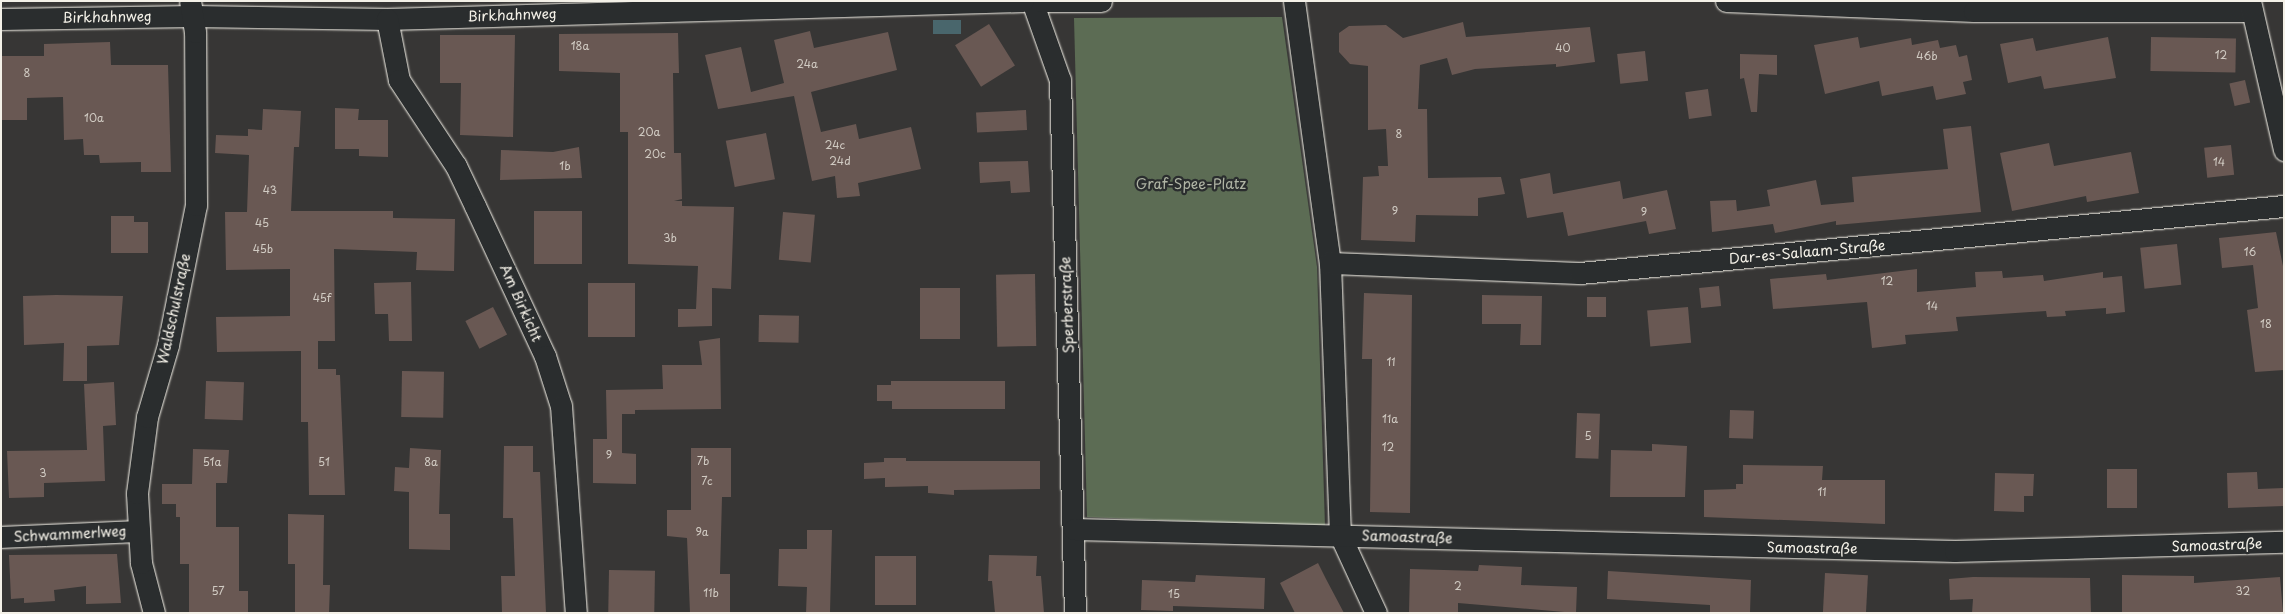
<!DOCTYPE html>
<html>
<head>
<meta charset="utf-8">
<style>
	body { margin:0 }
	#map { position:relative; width:2285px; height:614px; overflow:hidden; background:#373635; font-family:"Playpen Sans",sans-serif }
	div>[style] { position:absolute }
	.green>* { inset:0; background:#5c6c54 }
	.water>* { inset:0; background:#49666c; transform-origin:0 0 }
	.building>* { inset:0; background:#695853; transform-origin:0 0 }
	.roads { filter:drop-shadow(0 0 1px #f4f1e8) drop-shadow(0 0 1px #f4f1e8) }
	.minor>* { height:21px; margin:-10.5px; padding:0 10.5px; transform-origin:10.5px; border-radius:10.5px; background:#2a2d2e }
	span { translate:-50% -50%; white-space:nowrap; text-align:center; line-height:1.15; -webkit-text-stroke:4.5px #2a2d2e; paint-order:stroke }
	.number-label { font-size:11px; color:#d1cbc3 }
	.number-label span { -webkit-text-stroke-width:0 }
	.street-label { font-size:14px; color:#f4f1e8 }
	.park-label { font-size:14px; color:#b0b5a5 }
	.frame { position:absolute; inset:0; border:2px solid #f4f1e8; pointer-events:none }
</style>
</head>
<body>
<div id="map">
	<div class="green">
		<div style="clip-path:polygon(1282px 17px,1317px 267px,1325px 527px,1087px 517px,1074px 18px)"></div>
	</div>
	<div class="water">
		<div style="left:933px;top:20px;width:28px;height:14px"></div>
	</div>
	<div class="building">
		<div style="clip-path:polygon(1463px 22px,1466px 37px,1590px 27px,1595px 62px,1556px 67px,1556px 64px,1475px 69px,1452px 75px,1447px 58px,1420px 65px,1418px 109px,1427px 109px,1428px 178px,1501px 177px,1505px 194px,1478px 198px,1478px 216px,1416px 215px,1415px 242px,1361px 240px,1363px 177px,1379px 176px,1378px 166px,1388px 166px,1386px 129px,1368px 130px,1368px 66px,1350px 64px,1339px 52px,1339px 33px,1349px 26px,1386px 25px,1403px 38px)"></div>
		<div style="left:989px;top:24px;width:49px;height:40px;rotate:58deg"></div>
		<div style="clip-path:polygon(810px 31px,814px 48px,888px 32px,897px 70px,811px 92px,821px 132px,856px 124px,859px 139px,911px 127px,921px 169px,858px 183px,860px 196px,837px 198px,835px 176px,812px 181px,794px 96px,718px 109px,705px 55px,741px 47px,751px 92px,784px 83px,774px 40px)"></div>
		<div style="clip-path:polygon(678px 33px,679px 73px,673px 73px,674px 153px,681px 153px,682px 199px,674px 201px,682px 201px,682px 206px,734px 207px,731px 289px,712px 288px,712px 326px,678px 327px,678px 309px,696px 309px,698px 266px,628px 264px,628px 132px,620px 132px,620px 73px,559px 71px,559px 34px)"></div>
		<div style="clip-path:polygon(440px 35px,515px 35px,513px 137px,460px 135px,461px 83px,440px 83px)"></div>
		<div style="clip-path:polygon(1858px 37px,1860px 48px,1911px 38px,1912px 45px,1938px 40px,1940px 48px,1956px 45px,1959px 57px,1967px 55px,1972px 80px,1963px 82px,1966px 94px,1936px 100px,1933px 86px,1882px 96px,1879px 81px,1825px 94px,1814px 45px)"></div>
		<div style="clip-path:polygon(2108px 37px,2116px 78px,2044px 89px,2041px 76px,2008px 83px,2000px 44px,2033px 38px,2036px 51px)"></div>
		<div style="left:2151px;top:37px;width:85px;height:34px;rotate:1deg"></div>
		<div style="clip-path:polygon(110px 42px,111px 65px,168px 65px,171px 172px,141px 172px,141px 162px,100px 163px,99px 155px,84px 155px,83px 139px,64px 140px,63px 97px,27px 98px,27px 120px,1px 120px,1px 56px,44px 56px,44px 44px)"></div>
		<div style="left:1645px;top:51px;width:30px;height:28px;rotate:84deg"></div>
		<div style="clip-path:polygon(1740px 54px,1777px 55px,1777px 75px,1759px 74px,1757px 112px,1751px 112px,1744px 78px,1740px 79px)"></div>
		<div style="left:2245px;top:80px;width:23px;height:16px;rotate:77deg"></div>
		<div style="left:1708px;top:89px;width:27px;height:23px;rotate:82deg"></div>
		<div style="clip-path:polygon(335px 108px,359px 109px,358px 120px,388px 120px,388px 157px,359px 156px,359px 149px,335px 149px)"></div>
		<div style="clip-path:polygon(263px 109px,301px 111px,299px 147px,294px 147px,291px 211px,393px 211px,393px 218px,455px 219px,454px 271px,416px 270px,417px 252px,334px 249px,335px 341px,318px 341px,318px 369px,336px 369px,336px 375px,340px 375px,345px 495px,309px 495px,308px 422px,301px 422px,301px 351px,217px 352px,216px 317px,290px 316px,290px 269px,226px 270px,225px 212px,247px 212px,249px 155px,215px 153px,216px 135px,248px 136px,248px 129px,262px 130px)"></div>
		<div style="left:1026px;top:110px;width:20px;height:50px;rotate:87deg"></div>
		<div style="clip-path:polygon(1971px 126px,1981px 212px,1836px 225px,1836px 221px,1775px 233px,1773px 224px,1712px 232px,1710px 201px,1736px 200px,1737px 211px,1770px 206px,1767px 190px,1816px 180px,1821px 205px,1854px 202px,1852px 177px,1948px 169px,1943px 129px)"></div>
		<div style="left:766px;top:133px;width:47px;height:41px;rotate:79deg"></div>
		<div style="clip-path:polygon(2049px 143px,2054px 166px,2131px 152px,2139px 193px,2087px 202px,2086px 196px,2012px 211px,2000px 153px)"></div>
		<div style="left:2231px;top:145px;width:30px;height:27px;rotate:84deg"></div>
		<div style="clip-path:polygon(579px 147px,582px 178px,500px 180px,501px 150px,553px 152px)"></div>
		<div style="clip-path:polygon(1028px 161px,1030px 192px,1011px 193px,1010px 181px,980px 183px,979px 162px)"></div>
		<div style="clip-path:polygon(1550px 173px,1553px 194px,1620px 181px,1623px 199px,1667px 190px,1676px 229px,1649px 234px,1646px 221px,1568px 236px,1563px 212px,1527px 218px,1520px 179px)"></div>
		<div style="left:534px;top:211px;width:48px;height:53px"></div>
		<div style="left:783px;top:212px;width:32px;height:48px;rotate:5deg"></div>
		<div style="clip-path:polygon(111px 216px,134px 216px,134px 222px,148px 222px,148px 253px,111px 253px)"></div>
		<div style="clip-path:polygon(2276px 232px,2284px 271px,2284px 370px,2255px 372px,2247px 310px,2258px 308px,2253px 265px,2222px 268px,2219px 238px)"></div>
		<div style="left:2177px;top:244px;width:41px;height:37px;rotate:84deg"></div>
		<div style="clip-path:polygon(1917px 269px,1917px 292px,1976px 287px,1975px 272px,2002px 271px,2003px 278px,2043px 275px,2044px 281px,2103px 272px,2103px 278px,2122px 276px,2125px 312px,2106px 314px,2106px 308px,2065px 311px,2066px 316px,2047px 317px,2046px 311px,1956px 317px,1958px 331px,1905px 335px,1906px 344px,1872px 348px,1867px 302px,1773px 309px,1770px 279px,1826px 274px,1827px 280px)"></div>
		<div style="left:1035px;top:274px;width:72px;height:39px;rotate:89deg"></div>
		<div style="clip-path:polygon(411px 282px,412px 341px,389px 341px,388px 314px,375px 314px,374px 283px)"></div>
		<div style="left:588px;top:283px;width:47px;height:54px"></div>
		<div style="left:1719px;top:286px;width:20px;height:20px;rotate:84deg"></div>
		<div style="left:920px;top:288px;width:40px;height:51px"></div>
		<div style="clip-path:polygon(1364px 293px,1412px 295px,1410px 513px,1370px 512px,1372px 359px,1362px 359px)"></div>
		<div style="clip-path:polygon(56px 295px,123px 296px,119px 345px,87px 346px,87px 381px,63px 381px,64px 343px,24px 345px,23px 296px)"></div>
		<div style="clip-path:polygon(1482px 295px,1542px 296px,1541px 345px,1520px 345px,1521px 324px,1482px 324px)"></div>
		<div style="left:1587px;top:297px;width:19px;height:20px"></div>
		<div style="left:493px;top:307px;width:31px;height:31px;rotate:63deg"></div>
		<div style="left:1688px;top:307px;width:36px;height:41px;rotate:85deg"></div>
		<div style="left:759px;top:315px;width:40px;height:27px;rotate:1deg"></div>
		<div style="clip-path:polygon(720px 338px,721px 409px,635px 410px,635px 414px,622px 414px,622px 453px,636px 454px,636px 484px,593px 483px,593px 439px,607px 439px,606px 390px,663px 389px,662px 365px,702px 365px,699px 341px)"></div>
		<div style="left:402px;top:371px;width:42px;height:46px;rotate:1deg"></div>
		<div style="left:206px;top:381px;width:38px;height:38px;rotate:2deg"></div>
		<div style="clip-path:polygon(891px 381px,1005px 381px,1005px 409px,892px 409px,892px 401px,877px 401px,877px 385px,891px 385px)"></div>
		<div style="clip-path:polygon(114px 382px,116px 425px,103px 426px,105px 481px,44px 483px,44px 497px,9px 498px,7px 451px,87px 450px,84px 384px)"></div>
		<div style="left:1730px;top:410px;width:24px;height:28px;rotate:2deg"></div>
		<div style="left:1577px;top:413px;width:23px;height:45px;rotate:2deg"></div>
		<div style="clip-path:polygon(1652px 444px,1687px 446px,1685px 497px,1610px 497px,1611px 450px,1652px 451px)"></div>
		<div style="clip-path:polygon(504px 446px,533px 446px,533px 472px,540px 472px,546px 613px,502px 613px,501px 576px,515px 576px,513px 518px,503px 518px)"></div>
		<div style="clip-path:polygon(410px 448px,441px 450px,439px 514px,450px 514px,450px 550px,409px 549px,409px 492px,394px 491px,395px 467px,409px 468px)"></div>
		<div style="clip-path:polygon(691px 448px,731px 448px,731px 497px,722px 497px,720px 574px,730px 574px,730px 613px,690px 613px,687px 538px,667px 536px,667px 510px,691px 510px)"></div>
		<div style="clip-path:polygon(193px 449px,229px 450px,227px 483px,216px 483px,216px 527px,239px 527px,239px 591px,248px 591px,248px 613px,189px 613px,189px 564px,180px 564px,180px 517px,176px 517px,176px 504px,162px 504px,162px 484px,192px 484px)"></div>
		<div style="clip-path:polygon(884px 458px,906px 458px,906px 461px,1040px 461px,1040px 489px,954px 490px,954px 495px,928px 493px,928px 486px,885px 487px,885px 478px,864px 479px,864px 463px,884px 462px)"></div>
		<div style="clip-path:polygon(1743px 465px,1823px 466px,1822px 480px,1885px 480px,1885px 524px,1704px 517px,1704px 490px,1736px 489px,1736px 484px,1743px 484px)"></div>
		<div style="left:2107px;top:469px;width:30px;height:39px"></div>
		<div style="clip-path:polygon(2257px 472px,2258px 489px,2284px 488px,2284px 506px,2228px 508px,2227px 473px)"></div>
		<div style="clip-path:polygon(1995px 473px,2034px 474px,2033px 496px,2024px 496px,2024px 512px,1994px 511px)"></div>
		<div style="clip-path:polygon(288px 514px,324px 515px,323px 585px,330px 585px,329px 613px,295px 613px,295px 564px,288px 564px)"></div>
		<div style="clip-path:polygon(807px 530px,832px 530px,830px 613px,806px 613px,807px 587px,778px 586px,779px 549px,807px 549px)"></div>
		<div style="clip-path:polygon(117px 554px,121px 603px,86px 604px,86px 586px,54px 590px,55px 601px,24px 603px,24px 598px,11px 599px,9px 555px)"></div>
		<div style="clip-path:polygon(989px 555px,1037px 556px,1036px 576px,1041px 576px,1044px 613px,995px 613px,992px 581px,988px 581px)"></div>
		<div style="left:875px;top:556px;width:41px;height:49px"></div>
		<div style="clip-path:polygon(1318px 563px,1326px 579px,1344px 613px,1295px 613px,1280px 583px)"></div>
		<div style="clip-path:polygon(1479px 565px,1522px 567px,1521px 585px,1577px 587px,1576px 613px,1458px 603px,1458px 613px,1409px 613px,1410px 569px,1478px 571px)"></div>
		<div style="left:609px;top:570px;width:46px;height:43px;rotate:1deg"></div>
		<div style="clip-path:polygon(1608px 571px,1751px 580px,1750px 613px,1710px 613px,1710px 605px,1607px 599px)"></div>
		<div style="left:1825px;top:573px;width:43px;height:39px;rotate:3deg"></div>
		<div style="clip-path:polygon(1196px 575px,1265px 578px,1264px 609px,1173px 606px,1173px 611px,1141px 610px,1142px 580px,1195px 582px)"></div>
		<div style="clip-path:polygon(2122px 575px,2194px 576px,2194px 583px,2280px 577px,2283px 613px,2122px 613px)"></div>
		<div style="clip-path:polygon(1973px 577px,2090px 578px,2091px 613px,1972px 613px,1973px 599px,1950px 600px,1949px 579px)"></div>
	</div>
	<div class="roads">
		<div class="minor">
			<div style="left:1032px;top:1px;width:84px;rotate:70.5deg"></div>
			<div style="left:1060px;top:80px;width:533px;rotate:88.39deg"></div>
			<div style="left:1041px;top:1px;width:60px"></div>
			<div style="left:1294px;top:1px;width:264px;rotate:82.2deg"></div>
			<div style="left:1330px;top:263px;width:272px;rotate:87.9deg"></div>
			<div style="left:1340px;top:535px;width:86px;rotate:65.2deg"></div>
			<div style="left:1726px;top:1px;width:248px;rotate:2.3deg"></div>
			<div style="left:1974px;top:11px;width:278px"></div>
			<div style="left:2250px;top:1px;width:153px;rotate:77.1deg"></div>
			<div style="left:1px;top:19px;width:192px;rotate:-0.9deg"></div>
			<div style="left:193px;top:16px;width:194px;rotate:0.9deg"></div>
			<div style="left:387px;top:19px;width:636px;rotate:-1.62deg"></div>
			<div style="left:387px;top:19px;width:62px;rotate:78.9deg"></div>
			<div style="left:399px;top:80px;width:103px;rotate:56.5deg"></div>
			<div style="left:456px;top:166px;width:44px;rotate:64.6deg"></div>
			<div style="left:475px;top:206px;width:166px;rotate:65deg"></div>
			<div style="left:545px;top:356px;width:52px;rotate:72.3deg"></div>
			<div style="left:561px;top:406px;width:208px;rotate:85.9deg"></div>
			<div style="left:1330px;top:263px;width:250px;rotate:2.3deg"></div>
			<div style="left:1580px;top:273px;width:707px;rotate:-5.44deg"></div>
			<div style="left:1074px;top:529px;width:881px;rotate:1.43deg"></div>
			<div style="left:1955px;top:551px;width:329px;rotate:-1.6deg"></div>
			<div style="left:1px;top:537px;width:138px;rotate:-2.5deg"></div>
			<div style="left:154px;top:613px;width:52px;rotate:-104.6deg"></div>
			<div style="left:141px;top:563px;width:70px;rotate:-93.3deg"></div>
			<div style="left:137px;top:493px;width:77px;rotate:-82.5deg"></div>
			<div style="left:147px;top:417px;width:75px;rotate:-73.7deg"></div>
			<div style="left:168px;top:345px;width:143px;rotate:-78.7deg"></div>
			<div style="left:196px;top:205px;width:173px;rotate:-90.3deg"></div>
			<div style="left:195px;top:32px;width:31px;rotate:-99deg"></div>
		</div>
	</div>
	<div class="number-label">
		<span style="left:580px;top:46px">18a</span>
		<span style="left:1563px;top:48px">40</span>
		<span style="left:2221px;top:55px">12</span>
		<span style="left:1927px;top:56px">46b</span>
		<span style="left:807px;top:64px">24a</span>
		<span style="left:27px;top:73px">8</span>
		<span style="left:94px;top:118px">10a</span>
		<span style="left:649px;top:132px">20a</span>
		<span style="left:1399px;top:134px">8</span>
		<span style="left:835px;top:145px">24c</span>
		<span style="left:655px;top:154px">20c</span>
		<span style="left:840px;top:161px">24d</span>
		<span style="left:2219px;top:162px">14</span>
		<span style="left:565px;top:166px">1b</span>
		<span style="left:270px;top:190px">43</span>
		<span style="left:1395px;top:211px">9</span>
		<span style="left:1644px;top:212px">9</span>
		<span style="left:262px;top:223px">45</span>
		<span style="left:670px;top:238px">3b</span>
		<span style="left:263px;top:249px">45b</span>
		<span style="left:2250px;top:252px">16</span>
		<span style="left:1887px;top:281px">12</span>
		<span style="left:322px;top:298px">45f</span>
		<span style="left:1932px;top:306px">14</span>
		<span style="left:2266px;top:324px">18</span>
		<span style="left:1391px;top:362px">11</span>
		<span style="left:1390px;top:419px">11a</span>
		<span style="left:1588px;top:436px">5</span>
		<span style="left:1388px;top:447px">12</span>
		<span style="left:609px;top:455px">9</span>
		<span style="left:703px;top:461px">7b</span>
		<span style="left:212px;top:462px">51a</span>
		<span style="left:324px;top:462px">51</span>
		<span style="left:431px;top:462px">8a</span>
		<span style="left:43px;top:473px">3</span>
		<span style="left:707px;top:481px">7c</span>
		<span style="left:1822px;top:492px">11</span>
		<span style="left:702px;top:532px">9a</span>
		<span style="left:1458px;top:586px">2</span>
		<span style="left:218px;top:591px">57</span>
		<span style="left:2243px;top:591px">32</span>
		<span style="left:711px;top:593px">11b</span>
		<span style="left:1174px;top:594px">15</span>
	</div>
	<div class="street-label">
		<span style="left:512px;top:15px;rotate:-2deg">Birkhahnweg</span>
		<span style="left:107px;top:17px;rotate:-1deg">Birkhahnweg</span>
		<span style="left:1807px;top:252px;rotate:-5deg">Dar-es-Salaam-Straße</span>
		<span style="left:521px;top:303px;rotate:66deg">Am Birkicht</span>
		<span style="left:1067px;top:305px;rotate:-92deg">Sperberstraße</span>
		<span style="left:174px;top:309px;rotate:-78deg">Waldschulstraße</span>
		<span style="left:70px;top:534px;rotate:-3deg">Schwammerlweg</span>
		<span style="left:1407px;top:537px;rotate:2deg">Samoastraße</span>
		<span style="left:2217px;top:545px;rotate:-2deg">Samoastraße</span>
		<span style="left:1812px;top:548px;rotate:1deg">Samoastraße</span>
	</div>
	<div class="park-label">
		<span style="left:1191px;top:184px">Graf-Spee-Platz</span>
	</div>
	<div class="frame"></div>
</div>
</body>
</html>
